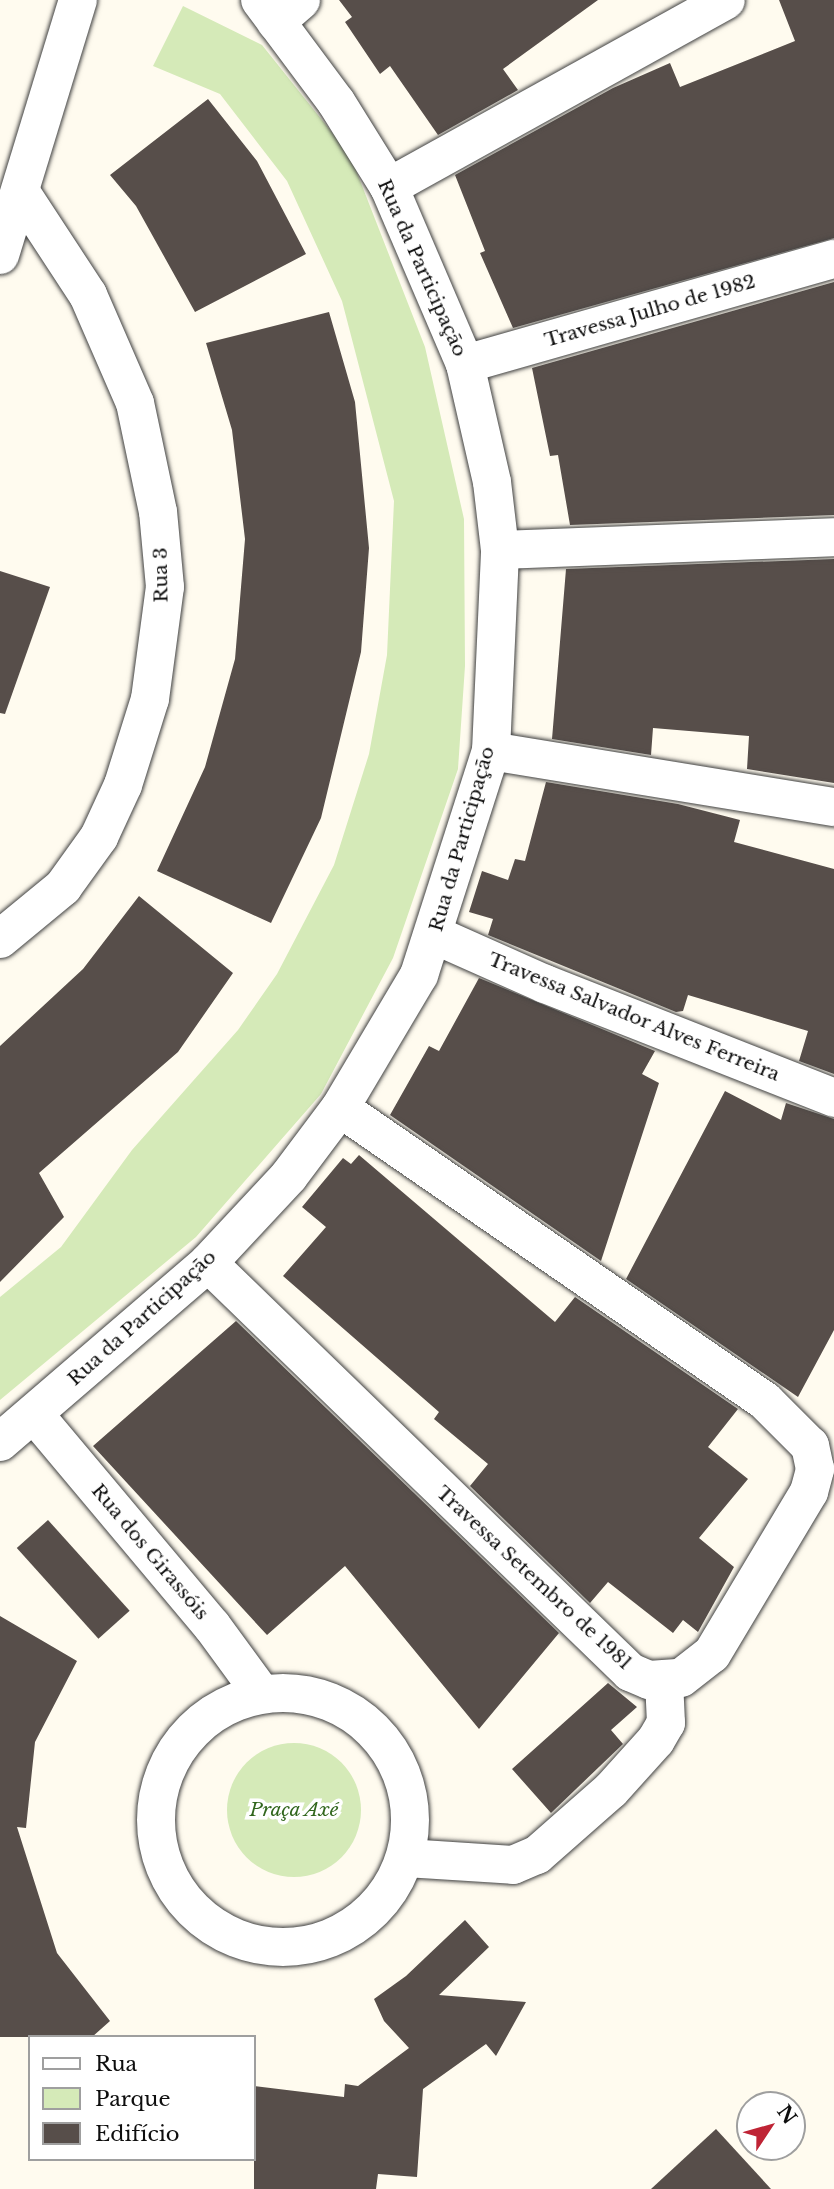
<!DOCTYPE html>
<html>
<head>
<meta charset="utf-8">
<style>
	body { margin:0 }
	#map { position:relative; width:834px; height:2189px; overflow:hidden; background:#fffbef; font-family:"Libre Baskerville",serif }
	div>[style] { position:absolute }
	.green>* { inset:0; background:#d5eab8 }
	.round { border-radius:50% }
	.building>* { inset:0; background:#574e4a; transform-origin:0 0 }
	.roads { filter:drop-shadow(0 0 2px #414141) drop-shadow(0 0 2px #414141) }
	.minor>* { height:38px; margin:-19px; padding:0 19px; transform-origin:19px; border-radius:19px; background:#fff }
	.minor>.ring { margin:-19px; padding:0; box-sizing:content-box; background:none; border:38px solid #fff; border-radius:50% }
	span { translate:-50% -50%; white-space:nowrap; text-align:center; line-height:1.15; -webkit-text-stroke:7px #fff; paint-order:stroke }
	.street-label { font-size:19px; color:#0e0e0e }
	.park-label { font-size:19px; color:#31661d; font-style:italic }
	.legend { position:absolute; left:28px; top:2035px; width:228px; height:126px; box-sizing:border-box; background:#fff; border:2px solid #9f9f9f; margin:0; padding:9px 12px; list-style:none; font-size:21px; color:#0e0e0e }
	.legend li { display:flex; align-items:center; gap:14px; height:35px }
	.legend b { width:35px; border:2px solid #9f9f9f }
	.north { position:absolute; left:736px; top:2091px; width:70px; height:70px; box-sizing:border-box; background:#fff; border:2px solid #9f9f9f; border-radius:50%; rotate:54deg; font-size:19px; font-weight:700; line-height:28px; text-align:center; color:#0e0e0e }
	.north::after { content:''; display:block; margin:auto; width:24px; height:32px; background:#bf2435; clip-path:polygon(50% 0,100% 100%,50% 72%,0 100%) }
</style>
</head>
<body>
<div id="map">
	<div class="green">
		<div style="clip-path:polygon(183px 6px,262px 45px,350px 155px,425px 347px,464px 519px,465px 666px,458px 769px,393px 958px,321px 1094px,196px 1237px,0 1400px,0 1297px,61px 1247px,132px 1150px,238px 1030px,277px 974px,334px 865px,369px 754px,387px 655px,394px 501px,342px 301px,287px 181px,220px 94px,153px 66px)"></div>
		<div class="round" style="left:227px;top:1743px;width:134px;height:134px"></div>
	</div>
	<div class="building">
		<div style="clip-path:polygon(339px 0,598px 0,503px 69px,518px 90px,438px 135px,390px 66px,380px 74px,345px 22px,352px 17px)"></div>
		<div style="clip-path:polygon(779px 0,834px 0,834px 238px,513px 328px,480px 253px,485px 251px,455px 175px,613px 88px,670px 63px,680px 87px,795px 41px)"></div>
		<div style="clip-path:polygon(208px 99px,257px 161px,306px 254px,195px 312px,136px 206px,110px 175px)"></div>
		<div style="clip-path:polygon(834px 282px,834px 515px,570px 525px,558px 455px,550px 456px,532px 368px)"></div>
		<div style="clip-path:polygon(329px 312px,355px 402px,369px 548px,361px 652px,321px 818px,271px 923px,157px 871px,205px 767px,235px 659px,245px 539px,232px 430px,206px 343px)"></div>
		<div style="clip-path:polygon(834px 559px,834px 783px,747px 769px,749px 736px,653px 728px,651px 755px,552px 739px,566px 569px)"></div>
		<div style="clip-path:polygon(0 571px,50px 587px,5px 714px,0 713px)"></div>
		<div style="clip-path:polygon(546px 782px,678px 804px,740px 820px,734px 842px,834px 869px,834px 1074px,799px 1061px,808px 1031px,688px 995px,683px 1011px,676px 1012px,488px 935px,493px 919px,469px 912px,482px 871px,508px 880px,515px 859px,525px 861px)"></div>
		<div style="clip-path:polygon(139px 896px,233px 973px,178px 1052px,39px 1173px,64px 1217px,0 1282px,0 1046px,83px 969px)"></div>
		<div style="clip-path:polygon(479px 978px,655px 1051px,642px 1074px,659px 1083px,601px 1261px,390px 1115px,429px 1046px,439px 1051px)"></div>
		<div style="clip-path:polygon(725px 1091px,781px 1120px,786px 1103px,834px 1119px,834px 1330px,798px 1397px,626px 1279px)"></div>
		<div style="clip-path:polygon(359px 1155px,555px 1322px,575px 1297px,738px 1409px,708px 1447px,748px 1479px,699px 1538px,734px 1567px,698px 1632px,683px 1620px,673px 1633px,608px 1582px,590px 1603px,470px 1486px,488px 1464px,434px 1419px,439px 1412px,283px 1276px,326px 1227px,302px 1207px,343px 1158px,351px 1164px)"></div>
		<div style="clip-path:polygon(236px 1321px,559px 1633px,479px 1729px,345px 1566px,267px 1635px,93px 1446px)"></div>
		<div style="left:48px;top:1520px;width:122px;height:42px;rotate:48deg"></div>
		<div style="clip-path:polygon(0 1616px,77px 1661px,35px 1742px,26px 1828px,17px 1827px,57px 1953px,110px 2021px,92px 2037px,0 2037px)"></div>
		<div style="clip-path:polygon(608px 1683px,637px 1707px,611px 1730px,623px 1744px,551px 1813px,512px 1769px)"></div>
		<div style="clip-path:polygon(465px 1920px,489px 1947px,439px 1995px,526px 2002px,496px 2056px,486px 2044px,423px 2089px,417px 2177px,378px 2174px,376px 2189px,254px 2189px,254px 2086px,344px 2097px,345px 2084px,358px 2086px,409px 2048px,384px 2021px,374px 1999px,406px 1976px)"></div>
		<div style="clip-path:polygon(716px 2129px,771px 2189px,651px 2189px)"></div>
	</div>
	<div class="roads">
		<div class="minor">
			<div style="left:276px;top:22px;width:33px;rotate:-41deg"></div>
			<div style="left:389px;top:187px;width:385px;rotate:-29deg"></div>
			<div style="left:0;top:255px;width:267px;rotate:-73deg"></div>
			<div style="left:465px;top:364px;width:384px;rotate:-15.9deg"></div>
			<div style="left:500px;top:550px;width:334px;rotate:-2.2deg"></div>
			<div style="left:491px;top:751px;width:348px;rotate:9.3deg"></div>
			<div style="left:435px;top:935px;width:120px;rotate:24deg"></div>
			<div style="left:545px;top:984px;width:311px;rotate:21.5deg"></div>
			<div style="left:0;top:939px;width:82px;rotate:-39.5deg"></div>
			<div style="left:63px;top:887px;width:62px;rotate:-54.2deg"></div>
			<div style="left:99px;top:837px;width:57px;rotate:-65.2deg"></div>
			<div style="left:123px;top:785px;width:90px;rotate:-72.6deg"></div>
			<div style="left:150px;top:699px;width:113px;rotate:-82.4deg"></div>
			<div style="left:165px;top:587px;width:75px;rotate:-95.3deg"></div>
			<div style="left:158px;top:512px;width:111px;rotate:-101.9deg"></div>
			<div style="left:135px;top:403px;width:118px;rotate:-113.5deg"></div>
			<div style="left:88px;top:295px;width:124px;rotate:-123.2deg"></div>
			<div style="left:208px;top:1263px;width:588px;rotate:44.1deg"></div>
			<div style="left:630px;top:1672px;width:21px;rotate:23deg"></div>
			<div style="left:649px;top:1680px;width:32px;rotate:-4deg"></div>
			<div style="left:681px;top:1678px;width:39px;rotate:-38deg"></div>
			<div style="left:712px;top:1654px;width:189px;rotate:-59.1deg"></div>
			<div style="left:809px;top:1492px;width:24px;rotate:-75deg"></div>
			<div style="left:815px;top:1469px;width:24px;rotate:-102deg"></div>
			<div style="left:810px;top:1446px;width:64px;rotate:-135deg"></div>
			<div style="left:765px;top:1401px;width:516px;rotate:-145.42deg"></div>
			<div style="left:34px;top:1414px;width:277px;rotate:50deg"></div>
			<div style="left:212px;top:1626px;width:83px;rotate:53.8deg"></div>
			<div style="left:0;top:1442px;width:274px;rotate:-40.7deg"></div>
			<div style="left:208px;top:1263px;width:119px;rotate:-47deg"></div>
			<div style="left:289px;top:1176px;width:85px;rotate:-53.1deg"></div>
			<div style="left:340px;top:1108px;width:155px;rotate:-59.3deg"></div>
			<div style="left:419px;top:975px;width:235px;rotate:-72.2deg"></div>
			<div style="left:491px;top:751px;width:201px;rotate:-87.4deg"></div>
			<div style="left:500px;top:550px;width:68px;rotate:-96.7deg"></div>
			<div style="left:492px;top:482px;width:121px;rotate:-102.9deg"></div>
			<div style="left:465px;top:364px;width:193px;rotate:-113.2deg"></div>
			<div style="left:389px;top:187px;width:100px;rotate:-121.9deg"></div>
			<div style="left:336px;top:102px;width:127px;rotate:-126.7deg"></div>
			<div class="ring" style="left:156px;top:1693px;width:216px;height:216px"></div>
			<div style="left:406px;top:1858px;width:107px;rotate:3.7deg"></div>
			<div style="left:513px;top:1865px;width:26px;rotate:-23deg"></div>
			<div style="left:537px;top:1855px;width:98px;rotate:-41.3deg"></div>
			<div style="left:611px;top:1790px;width:67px;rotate:-48deg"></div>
			<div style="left:656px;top:1740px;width:20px;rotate:-60deg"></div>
			<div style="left:666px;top:1723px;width:42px;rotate:-92.7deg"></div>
		</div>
	</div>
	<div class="street-label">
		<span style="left:422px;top:268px;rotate:66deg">Rua da Participação</span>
		<span style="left:650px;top:311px;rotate:-16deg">Travessa Julho de 1982</span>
		<span style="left:161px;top:575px;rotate:-91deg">Rua 3</span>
		<span style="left:462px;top:839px;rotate:-74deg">Rua da Participação</span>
		<span style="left:634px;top:1017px;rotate:22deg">Travessa Salvador Alves Ferreira</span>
		<span style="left:142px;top:1318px;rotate:-42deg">Rua da Participação</span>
		<span style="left:150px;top:1552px;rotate:50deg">Rua dos Girassóis</span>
		<span style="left:534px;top:1578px;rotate:43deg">Travessa Setembro de 1981</span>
	</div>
	<div class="park-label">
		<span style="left:294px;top:1810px">Praça Axé</span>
	</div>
	<ul class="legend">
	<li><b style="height:9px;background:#fff"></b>Rua</li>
	<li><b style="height:19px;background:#d5eab8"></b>Parque</li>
	<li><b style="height:19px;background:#574e4a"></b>Edifício</li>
	</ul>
	<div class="north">N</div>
</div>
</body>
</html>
